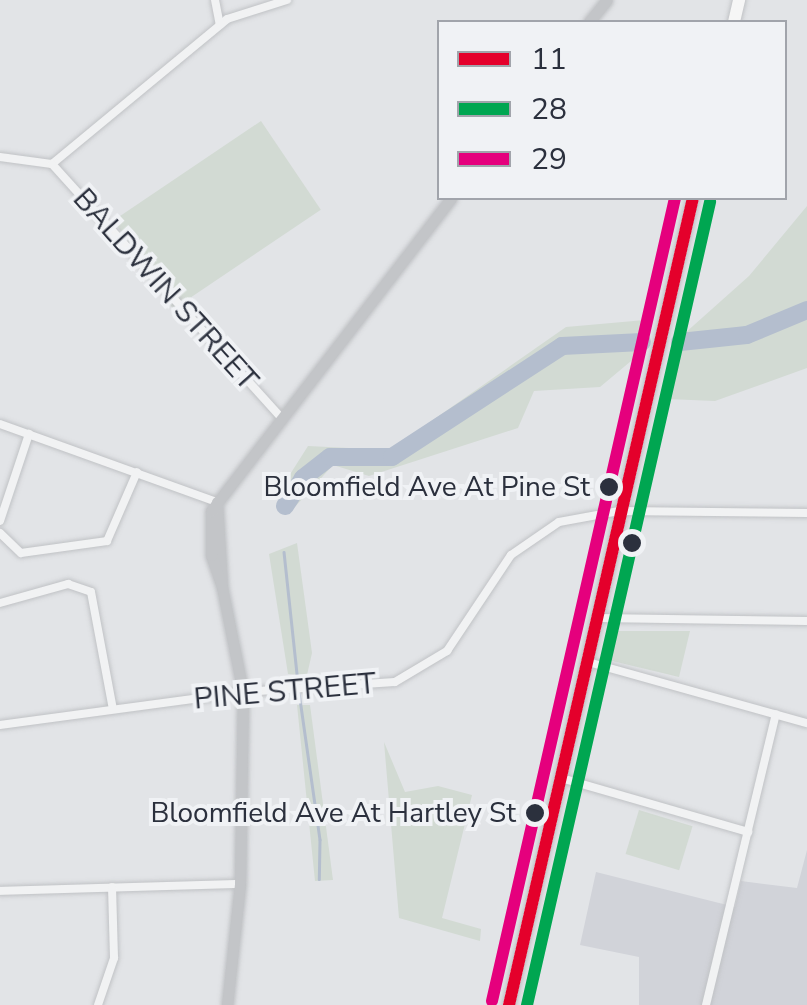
<!DOCTYPE html>
<html>
<head>
<meta charset="utf-8">
<style>
	body { margin:0 }
	#map { position:relative; width:807px; height:1005px; overflow:hidden; background:#e2e4e7; font-family:"Nunito Sans",sans-serif }
	div>[style] { position:absolute }
	.built>* { inset:0; background:#d1d3d9 }
	.green>* { inset:0; background:#d2dad3; transform-origin:0 0 }
	.stream>* { height:2.5px; margin:-1.25px; padding:0 1.25px; transform-origin:1.25px; border-radius:1.25px; background:#b4bece }
	.river>* { height:18px; margin:-9px; padding:0 9px; transform-origin:9px; border-radius:9px; background:#b4bece }
	.roads { filter:drop-shadow(0 0 2px #c0c2c5) drop-shadow(0 0 2px #c0c2c5) }
	.street>* { height:8px; margin:-4px; padding:0 4px; transform-origin:4px; border-radius:4px; background:#f1f2f3 }
	.secondary>* { height:11px; margin:-5.5px; padding:0 5.5px; transform-origin:5.5px; border-radius:5.5px; background:#c3c5c8 }
	.primary>* { height:12px; margin:-6px; padding:0 6px; transform-origin:6px; border-radius:6px; background:#f6f6f6 }
	.bus-1>* { height:12px; margin:-6px; padding:0 6px; transform-origin:6px; border-radius:6px; background:#e4002b }
	.bus-2>* { height:12px; margin:-6px; padding:0 6px; transform-origin:6px; border-radius:6px; background:#00a651 }
	.bus-3>* { height:12px; margin:-6px; padding:0 6px; transform-origin:6px; border-radius:6px; background:#e5007d }
	.dots>* { width:28px; height:28px; translate:-50% -50%; box-sizing:border-box; border:5px solid #f0f2f5; border-radius:50% }
	span { translate:-50% -50%; white-space:nowrap; text-align:center; line-height:1.15; -webkit-text-stroke:8px #f0f2f5; paint-order:stroke }
	.bus-label { font-size:28px; color:#2b303d }
	.right { translate:-100% -50%; text-align:right }
	.street-label { font-size:30px; color:#2b303d }
	.legend { position:absolute; left:437px; top:20px; width:350px; height:180px; box-sizing:border-box; background:#f0f2f5; border:2px solid #a1a4ab; margin:0; padding:12px 18px; list-style:none; font-size:30px; color:#2b303d }
	.legend li { display:flex; align-items:center; gap:20px; height:50px }
	.legend b { width:50px; border:2px solid #a1a4ab }
</style>
</head>
<body>
<div id="map">
	<div class="built">
		<div style="clip-path:polygon(807px 850px,807px 1005px,639px 1005px,639px 957px,580px 945px,596px 872px,735px 907px,741px 881px,797px 888px)"></div>
	</div>
	<div class="green">
		<div style="left:261px;top:121px;width:107px;height:178px;rotate:56deg"></div>
		<div style="clip-path:polygon(807px 206px,807px 368px,715px 401px,667px 399px,663px 391px,675px 342px,749px 276px)"></div>
		<div style="clip-path:polygon(645px 320px,637px 356px,600px 387px,534px 391px,518px 428px,369px 476px,333px 465px,293px 509px,275px 498px,308px 446px,390px 450px,566px 327px)"></div>
		<div style="clip-path:polygon(297px 543px,312px 653px,307px 675px,288px 674px,269px 554px)"></div>
		<div style="clip-path:polygon(613px 631px,690px 631px,679px 677px,604px 659px)"></div>
		<div style="clip-path:polygon(297px 705px,310px 705px,333px 880px,315px 881px)"></div>
		<div style="clip-path:polygon(384px 742px,405px 792px,438px 786px,472px 795px,442px 918px,481px 929px,480px 941px,399px 918px)"></div>
		<div style="left:639px;top:810px;width:56px;height:46px;rotate:17deg"></div>
	</div>
	<div class="stream">
		<div style="left:284px;top:552px;width:133px;rotate:83.9deg"></div>
		<div style="left:299px;top:692px;width:149px;rotate:81.9deg"></div>
		<div style="left:320px;top:840px;width:39px;rotate:91deg"></div>
	</div>
	<div class="river">
		<div style="left:680px;top:342px;width:67px;rotate:-6deg"></div>
		<div style="left:747px;top:335px;width:65px;rotate:-22.6deg"></div>
		<div style="left:285px;top:506px;width:33px;rotate:-57deg"></div>
		<div style="left:303px;top:478px;width:34px;rotate:-38deg"></div>
		<div style="left:330px;top:457px;width:62px"></div>
		<div style="left:392px;top:457px;width:203px;rotate:-33.1deg"></div>
		<div style="left:562px;top:346px;width:80px;rotate:-2.9deg"></div>
	</div>
	<div class="roads">
		<div class="street">
			<div style="left:215px;top:0;width:25px;rotate:79deg"></div>
			<div style="left:0;top:157px;width:52px;rotate:7.7deg"></div>
			<div style="left:52px;top:164px;width:227px;rotate:-39.6deg"></div>
			<div style="left:227px;top:19px;width:63px;rotate:-17.6deg"></div>
			<div style="left:52px;top:164px;width:338px;rotate:47.9deg"></div>
			<div style="left:0;top:424px;width:231px;rotate:19.8deg"></div>
			<div style="left:0;top:521px;width:92px;rotate:-71.6deg"></div>
			<div style="left:0;top:533px;width:29px;rotate:44deg"></div>
			<div style="left:21px;top:553px;width:87px;rotate:-7.9deg"></div>
			<div style="left:107px;top:541px;width:75px;rotate:-66.5deg"></div>
			<div style="left:0;top:603px;width:71px;rotate:-15.6deg"></div>
			<div style="left:68px;top:584px;width:24px;rotate:19deg"></div>
			<div style="left:91px;top:592px;width:119px;rotate:79.4deg"></div>
			<div style="left:598px;top:618px;width:209px;rotate:0.8deg"></div>
			<div style="left:588px;top:662px;width:227px;rotate:15.6deg"></div>
			<div style="left:0;top:725px;width:245px;rotate:-7.7deg"></div>
			<div style="left:243px;top:692px;width:152px;rotate:-3.8deg"></div>
			<div style="left:395px;top:682px;width:61px;rotate:-30.8deg"></div>
			<div style="left:447px;top:651px;width:115px;rotate:-56.3deg"></div>
			<div style="left:511px;top:555px;width:58px;rotate:-34.5deg"></div>
			<div style="left:559px;top:522px;width:61px;rotate:-10.4deg"></div>
			<div style="left:619px;top:511px;width:188px;rotate:0.6deg"></div>
			<div style="left:561px;top:778px;width:195px;rotate:16.1deg"></div>
			<div style="left:0;top:891px;width:240px;rotate:-1.7deg"></div>
			<div style="left:98px;top:1005px;width:50px;rotate:-71.2deg"></div>
			<div style="left:114px;top:958px;width:71px;rotate:-91.6deg"></div>
			<div style="left:706px;top:1005px;width:299px;rotate:-76.5deg"></div>
		</div>
		<div class="secondary">
			<div style="left:589px;top:22px;width:28px;rotate:-51deg"></div>
			<div style="left:217px;top:502px;width:85px;rotate:86.6deg"></div>
			<div style="left:222px;top:587px;width:107px;rotate:78.7deg"></div>
			<div style="left:243px;top:692px;width:192px;rotate:90.9deg"></div>
			<div style="left:240px;top:884px;width:122px;rotate:96.1deg"></div>
			<div style="left:222px;top:587px;width:34px;rotate:-109deg"></div>
			<div style="left:211px;top:555px;width:44px;rotate:-90deg"></div>
			<div style="left:211px;top:511px;width:394px;rotate:-52.5deg"></div>
		</div>
		<div class="primary">
			<div style="left:734px;top:22px;width:23px;rotate:-77deg"></div>
			<div style="left:509px;top:1005px;width:828px;rotate:-77.16deg"></div>
		</div>
	</div>
	<div class="bus-1">
		<div style="left:509px;top:1005px;width:828px;rotate:-77.16deg"></div>
	</div>
	<div class="bus-2">
		<div style="left:527px;top:1005px;width:824px;rotate:-77.16deg"></div>
	</div>
	<div class="bus-3">
		<div style="left:492px;top:1001px;width:824px;rotate:-77.16deg"></div>
	</div>
	<div class="dots">
		<div style="left:609px;top:487px;background:#2b303d"></div>
		<div style="left:632px;top:543px;background:#2b303d"></div>
		<div style="left:535px;top:813px;background:#2b303d"></div>
	</div>
	<div class="bus-label">
		<span class="right" style="left:590px;top:487px">Bloomfield Ave At Pine St</span>
		<span class="right" style="left:516px;top:813px">Bloomfield Ave At Hartley St</span>
	</div>
	<div class="street-label">
		<span style="left:165px;top:290px;rotate:48deg">BALDWIN STREET</span>
		<span style="left:285px;top:692px;rotate:-5deg">PINE STREET</span>
	</div>
	<ul class="legend">
	<li><b style="height:12px;background:#e4002b"></b>11</li>
	<li><b style="height:12px;background:#00a651"></b>28</li>
	<li><b style="height:12px;background:#e5007d"></b>29</li>
	</ul>
</div>
</body>
</html>
